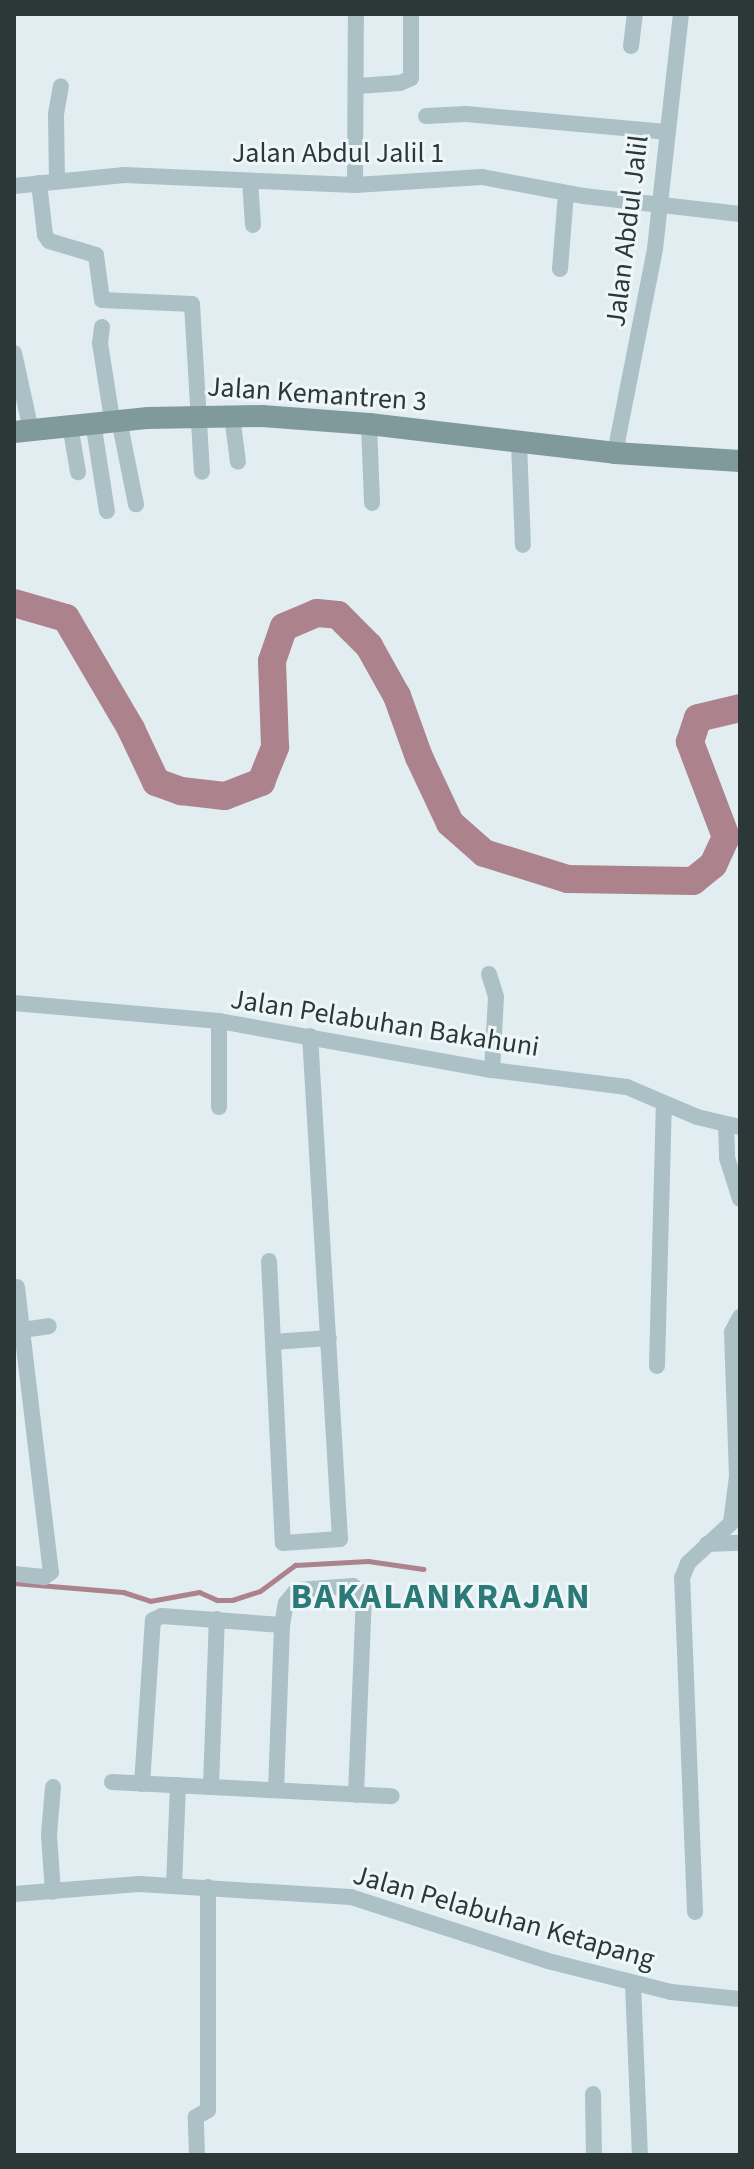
<!DOCTYPE html>
<html>
<head>
<meta charset="utf-8">
<style>
	body { margin:0 }
	#map { position:relative; width:754px; height:2169px; overflow:hidden; background:#e2edf1; font-family:"Source Sans 3",sans-serif }
	div>[style] { position:absolute }
	.stream>* { height:5px; margin:-2.5px; padding:0 2.5px; transform-origin:2.5px; border-radius:2.5px; background:#ac838d }
	.river>* { height:28px; margin:-14px; padding:0 14px; transform-origin:14px; border-radius:14px; background:#ac838d }
	.street>* { height:16px; margin:-8px; padding:0 8px; transform-origin:8px; border-radius:8px; background:#abc1c6 }
	.secondary>* { height:22px; margin:-11px; padding:0 11px; transform-origin:11px; border-radius:11px; background:#809a9c }
	span { translate:-50% -50%; white-space:nowrap; text-align:center; line-height:1.15; -webkit-text-stroke:6px #eef6f9; paint-order:stroke }
	.street-label { font-size:28px; color:#2c3838 }
	.district-label { font-size:36px; color:#2c7a77; font-weight:700; letter-spacing:2px }
	.frame { position:absolute; inset:0; border:16px solid #2c3838; pointer-events:none }
</style>
</head>
<body>
<div id="map">
	<div class="stream">
		<div style="left:14px;top:1583px;width:109px;rotate:4.7deg"></div>
		<div style="left:123px;top:1592px;width:28px;rotate:18deg"></div>
		<div style="left:150px;top:1601px;width:50px;rotate:-10.4deg"></div>
		<div style="left:199px;top:1592px;width:20px;rotate:24deg"></div>
		<div style="left:217px;top:1600px;width:15px"></div>
		<div style="left:232px;top:1600px;width:29px;rotate:-18deg"></div>
		<div style="left:260px;top:1591px;width:44px;rotate:-36.6deg"></div>
		<div style="left:295px;top:1565px;width:73px;rotate:-3.1deg"></div>
		<div style="left:368px;top:1561px;width:56px;rotate:8.3deg"></div>
	</div>
	<div class="river">
		<div style="left:14px;top:603px;width:54px;rotate:16.1deg"></div>
		<div style="left:66px;top:618px;width:129px;rotate:59.6deg"></div>
		<div style="left:131px;top:729px;width:59px;rotate:64.7deg"></div>
		<div style="left:156px;top:782px;width:27px;rotate:20deg"></div>
		<div style="left:181px;top:791px;width:44px;rotate:6.5deg"></div>
		<div style="left:225px;top:796px;width:39px;rotate:-21deg"></div>
		<div style="left:261px;top:782px;width:38px;rotate:-68deg"></div>
		<div style="left:275px;top:747px;width:86px;rotate:-92deg"></div>
		<div style="left:272px;top:661px;width:36px;rotate:-71deg"></div>
		<div style="left:284px;top:627px;width:36px;rotate:-23deg"></div>
		<div style="left:317px;top:613px;width:21px;rotate:5deg"></div>
		<div style="left:338px;top:615px;width:44px;rotate:45deg"></div>
		<div style="left:369px;top:646px;width:57px;rotate:60.8deg"></div>
		<div style="left:397px;top:696px;width:65px;rotate:70.2deg"></div>
		<div style="left:419px;top:757px;width:73px;rotate:64.8deg"></div>
		<div style="left:450px;top:823px;width:45px;rotate:41.4deg"></div>
		<div style="left:484px;top:853px;width:88px;rotate:17.2deg"></div>
		<div style="left:568px;top:879px;width:125px;rotate:0.9deg"></div>
		<div style="left:693px;top:881px;width:26px;rotate:-39deg"></div>
		<div style="left:713px;top:865px;width:31px;rotate:-65deg"></div>
		<div style="left:726px;top:837px;width:102px;rotate:-110.8deg"></div>
		<div style="left:690px;top:742px;width:25px;rotate:-72deg"></div>
		<div style="left:698px;top:718px;width:43px;rotate:-13.4deg"></div>
	</div>
	<div class="street">
		<div style="left:631px;top:46px;width:32px;rotate:-83deg"></div>
		<div style="left:358px;top:86px;width:42px;rotate:-4.1deg"></div>
		<div style="left:400px;top:83px;width:12px;rotate:-24deg"></div>
		<div style="left:411px;top:78px;width:64px;rotate:-90deg"></div>
		<div style="left:426px;top:116px;width:40px;rotate:-2.9deg"></div>
		<div style="left:466px;top:114px;width:201px;rotate:5.1deg"></div>
		<div style="left:57px;top:181px;width:67px;rotate:-90.9deg"></div>
		<div style="left:56px;top:114px;width:28px;rotate:-80deg"></div>
		<div style="left:250px;top:181px;width:44px;rotate:86.1deg"></div>
		<div style="left:39px;top:183px;width:52px;rotate:83.4deg"></div>
		<div style="left:45px;top:235px;width:7px;rotate:56deg"></div>
		<div style="left:49px;top:241px;width:49px;rotate:16.6deg"></div>
		<div style="left:96px;top:255px;width:45px;rotate:82.4deg"></div>
		<div style="left:102px;top:300px;width:90px;rotate:2.5deg"></div>
		<div style="left:192px;top:304px;width:168px;rotate:86.6deg"></div>
		<div style="left:355px;top:185px;width:171px;rotate:-89.7deg"></div>
		<div style="left:14px;top:186px;width:111px;rotate:-5.7deg"></div>
		<div style="left:124px;top:175px;width:231px;rotate:2.5deg"></div>
		<div style="left:355px;top:185px;width:127px;rotate:-3.6deg"></div>
		<div style="left:482px;top:177px;width:104px;rotate:10.6deg"></div>
		<div style="left:584px;top:196px;width:157px;rotate:6.6deg"></div>
		<div style="left:560px;top:269px;width:76px;rotate:-85.5deg"></div>
		<div style="left:102px;top:327px;width:16px;rotate:97deg"></div>
		<div style="left:100px;top:343px;width:78px;rotate:81.1deg"></div>
		<div style="left:14px;top:353px;width:79px;rotate:77.6deg"></div>
		<div style="left:232px;top:416px;width:46px;rotate:82.6deg"></div>
		<div style="left:119px;top:420px;width:86px;rotate:78.6deg"></div>
		<div style="left:93px;top:422px;width:90px;rotate:81.1deg"></div>
		<div style="left:369px;top:424px;width:79px;rotate:87.8deg"></div>
		<div style="left:70px;top:425px;width:48px;rotate:80.3deg"></div>
		<div style="left:519px;top:443px;width:102px;rotate:87.8deg"></div>
		<div style="left:615px;top:453px;width:208px;rotate:-78.9deg"></div>
		<div style="left:655px;top:249px;width:236px;rotate:-83.7deg"></div>
		<div style="left:489px;top:974px;width:24px;rotate:73deg"></div>
		<div style="left:496px;top:997px;width:73px;rotate:93.1deg"></div>
		<div style="left:14px;top:1003px;width:206px;rotate:5deg"></div>
		<div style="left:219px;top:1021px;width:277px;rotate:10.2deg"></div>
		<div style="left:492px;top:1070px;width:136px;rotate:7.2deg"></div>
		<div style="left:627px;top:1087px;width:76px;rotate:23.2deg"></div>
		<div style="left:697px;top:1117px;width:44px;rotate:13.1deg"></div>
		<div style="left:219px;top:1021px;width:86px;rotate:90deg"></div>
		<div style="left:726px;top:1125px;width:33px;rotate:88deg"></div>
		<div style="left:727px;top:1158px;width:43px;rotate:72.4deg"></div>
		<div style="left:269px;top:1261px;width:282px;rotate:87.2deg"></div>
		<div style="left:283px;top:1543px;width:57px;rotate:-4deg"></div>
		<div style="left:340px;top:1539px;width:504px;rotate:-93.41deg"></div>
		<div style="left:17px;top:1287px;width:43px;rotate:83.4deg"></div>
		<div style="left:22px;top:1330px;width:27px;rotate:-8deg"></div>
		<div style="left:14px;top:1332px;width:8px;rotate:-14deg"></div>
		<div style="left:22px;top:1330px;width:244px;rotate:83.2deg"></div>
		<div style="left:51px;top:1572px;width:9px;rotate:144deg"></div>
		<div style="left:44px;top:1577px;width:30px;rotate:-174deg"></div>
		<div style="left:273px;top:1342px;width:56px;rotate:-4.1deg"></div>
		<div style="left:657px;top:1366px;width:262px;rotate:-88.5deg"></div>
		<div style="left:707px;top:1544px;width:33px;rotate:-2deg"></div>
		<div style="left:112px;top:1782px;width:280px;rotate:2.9deg"></div>
		<div style="left:142px;top:1784px;width:164px;rotate:-86.2deg"></div>
		<div style="left:153px;top:1620px;width:10px;rotate:-24deg"></div>
		<div style="left:162px;top:1616px;width:120px;rotate:4.3deg"></div>
		<div style="left:282px;top:1625px;width:22px;rotate:-80deg"></div>
		<div style="left:286px;top:1603px;width:17px;rotate:-50deg"></div>
		<div style="left:297px;top:1590px;width:56px;rotate:-4.1deg"></div>
		<div style="left:353px;top:1586px;width:14px;rotate:39deg"></div>
		<div style="left:364px;top:1595px;width:200px;rotate:92.3deg"></div>
		<div style="left:53px;top:1787px;width:48px;rotate:94.8deg"></div>
		<div style="left:49px;top:1835px;width:57px;rotate:86deg"></div>
		<div style="left:211px;top:1787px;width:168px;rotate:-88deg"></div>
		<div style="left:276px;top:1790px;width:165px;rotate:-87.9deg"></div>
		<div style="left:174px;top:1885px;width:100px;rotate:-87.7deg"></div>
		<div style="left:14px;top:1894px;width:125px;rotate:-4.6deg"></div>
		<div style="left:139px;top:1884px;width:212px;rotate:3.5deg"></div>
		<div style="left:351px;top:1897px;width:207px;rotate:18deg"></div>
		<div style="left:548px;top:1961px;width:127px;rotate:14.1deg"></div>
		<div style="left:671px;top:1992px;width:69px;rotate:5.8deg"></div>
		<div style="left:695px;top:1912px;width:334px;rotate:-92.2deg"></div>
		<div style="left:682px;top:1578px;width:16px;rotate:-68deg"></div>
		<div style="left:688px;top:1563px;width:59px;rotate:-42.9deg"></div>
		<div style="left:731px;top:1523px;width:47px;rotate:-82.7deg"></div>
		<div style="left:737px;top:1476px;width:144px;rotate:-92deg"></div>
		<div style="left:732px;top:1332px;width:17px;rotate:-62deg"></div>
		<div style="left:633px;top:1983px;width:172px;rotate:87.7deg"></div>
		<div style="left:593px;top:2094px;width:61px;rotate:89.1deg"></div>
		<div style="left:197px;top:2155px;width:38px;rotate:-92deg"></div>
		<div style="left:196px;top:2117px;width:14px;rotate:-30deg"></div>
		<div style="left:208px;top:2110px;width:223px;rotate:-90deg"></div>
	</div>
	<div class="secondary">
		<div style="left:14px;top:432px;width:135px;rotate:-6deg"></div>
		<div style="left:148px;top:418px;width:114px;rotate:-1deg"></div>
		<div style="left:262px;top:416px;width:107px;rotate:4.3deg"></div>
		<div style="left:369px;top:424px;width:248px;rotate:6.7deg"></div>
		<div style="left:615px;top:453px;width:125px;rotate:3.7deg"></div>
	</div>
	<div class="street-label">
		<span style="left:338px;top:153px">Jalan Abdul Jalil 1</span>
		<span style="left:627px;top:231px;rotate:-83deg">Jalan Abdul Jalil</span>
		<span style="left:317px;top:394px;rotate:4deg">Jalan Kemantren 3</span>
		<span style="left:385px;top:1023px;rotate:9deg">Jalan Pelabuhan Bakahuni</span>
		<span style="left:504px;top:1917px;rotate:16deg">Jalan Pelabuhan Ketapang</span>
	</div>
	<div class="district-label">
		<span style="left:441px;top:1597px">BAKALANKRAJAN</span>
	</div>
	<div class="frame"></div>
</div>
</body>
</html>
